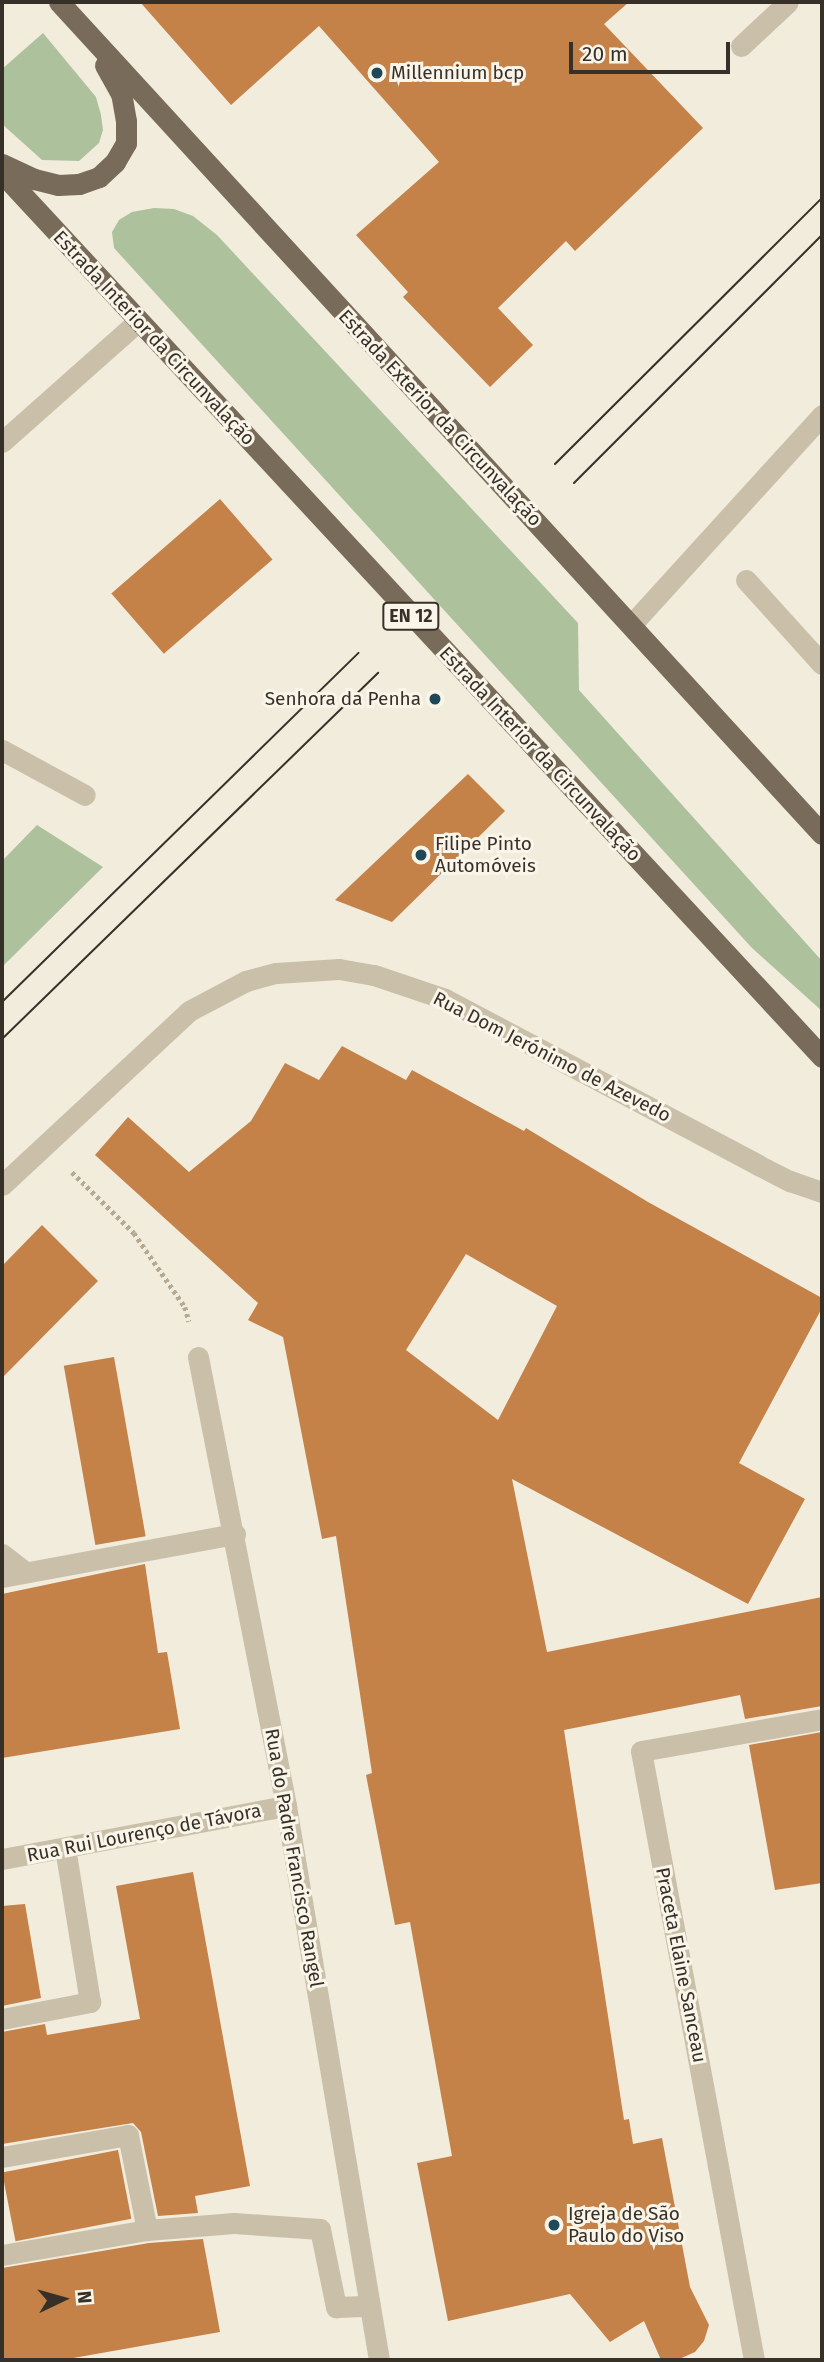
<!DOCTYPE html>
<html>
<head>
<meta charset="utf-8">
<style>
	body { margin:0 }
	#map { position:relative; width:824px; height:2362px; overflow:hidden; background:#f2ecdd; font-family:"Fira Sans",sans-serif }
	div>[style] { position:absolute }
	.green>* { inset:0; background:#adc19d }
	.building>* { inset:0; background:#c48148; transform-origin:0 0 }
	.path>* { height:4.5px; margin-top:-2.25px; transform-origin:0; background:repeating-linear-gradient(90deg,#b6a993 0 3.5px,transparent 0 7px) }
	.minor>* { height:21px; margin:-10.5px; padding:0 10.5px; transform-origin:10.5px; border-radius:10.5px; background:#cabfa9 }
	.major>* { height:21px; margin:-10.5px; padding:0 10.5px; transform-origin:10.5px; border-radius:10.5px; background:#796b5a }
	.tram>* { height:2px; margin:-1px; padding:0 1px; transform-origin:1px; border-radius:1px; background:#373029 }
	.dots>* { width:19px; height:19px; translate:-50% -50%; box-sizing:border-box; border:4px solid #f9f5e9; border-radius:50% }
	span { translate:-50% -50%; white-space:nowrap; text-align:center; line-height:1.15; -webkit-text-stroke:6px #f9f5e9; paint-order:stroke }
	.shield-label span { padding:2px 5px; background:#f9f5e9; border:2px solid; border-radius:5px; -webkit-text-stroke-width:0 }
	.shield-label { font-size:18px; color:#373029; font-weight:700 }
	.poi-label { font-size:19px; color:#373029 }
	.left { translate:0 -50%; text-align:left }
	.right { translate:-100% -50%; text-align:right }
	.street-label { font-size:19px; color:#373029 }
	.frame { position:absolute; inset:0; border:4px solid #373029; pointer-events:none }
	.north { position:absolute; left:28px; top:2264px; width:70px; height:70px; -webkit-text-stroke:5px #f9f5e9; paint-order:stroke; rotate:85deg; font-size:19px; font-weight:700; line-height:28px; text-align:center; color:#373029 }
	.north::after { content:''; display:block; margin:auto; width:24px; height:32px; background:#373029; clip-path:polygon(50% 0,100% 100%,50% 72%,0 100%) }
	.scale { position:absolute; left:569px; top:42px; width:161px; height:32px; box-sizing:border-box; border:4px solid #373029; border-top:0; padding-left:9px; font-size:21px; line-height:24px; white-space:nowrap; color:#373029; -webkit-text-stroke:5px #f9f5e9; paint-order:stroke }
</style>
</head>
<body>
<div id="map">
	<div class="green">
		<div style="clip-path:polygon(43px 33px,96px 97px,101px 115px,103px 130px,99px 143px,79px 161px,42px 160px,2px 124px,2px 69px)"></div>
		<div style="clip-path:polygon(154px 208px,174px 209px,193px 216px,217px 235px,578px 623px,579px 690px,822px 961px,822px 1011px,752px 948px,114px 248px,112px 232px,119px 220px,132px 212px)"></div>
		<div style="clip-path:polygon(37px 825px,103px 867px,2px 967px,2px 861px)"></div>
	</div>
	<div class="building">
		<div style="clip-path:polygon(140px 2px,629px 2px,604px 24px,703px 128px,575px 251px,566px 241px,498px 308px,533px 345px,490px 387px,403px 297px,408px 292px,356px 235px,439px 162px,319px 26px,231px 105px)"></div>
		<div style="left:220px;top:499px;width:80px;height:144px;rotate:49deg"></div>
		<div style="clip-path:polygon(468px 774px,505px 811px,392px 922px,335px 900px)"></div>
		<div style="clip-path:polygon(evenodd,342px 1046px,406px 1080px,412px 1070px,524px 1131px,526px 1128px,648px 1202px,822px 1298px,822px 1308px,739px 1463px,805px 1499px,748px 1604px,512px 1479px,547px 1652px,822px 1597px,822px 1706px,745px 1719px,740px 1695px,564px 1730px,624px 2120px,629px 2119px,633px 2144px,662px 2138px,690px 2287px,709px 2325px,704px 2341px,695px 2352px,677px 2360px,661px 2360px,644px 2321px,610px 2342px,570px 2294px,448px 2321px,417px 2163px,452px 2156px,410px 1922px,395px 1925px,366px 1775px,372px 1773px,336px 1536px,322px 1539px,283px 1337px,248px 1320px,258px 1303px,95px 1155px,128px 1117px,189px 1172px,251px 1121px,285px 1063px,319px 1080px,342px 1046px,466px 1254px,557px 1306px,498px 1420px,406px 1350px,466px 1254px)"></div>
		<div style="clip-path:polygon(42px 1225px,98px 1281px,2px 1378px,2px 1266px)"></div>
		<div style="left:114px;top:1357px;width:182px;height:51px;rotate:80deg"></div>
		<div style="clip-path:polygon(145px 1564px,158px 1653px,167px 1652px,180px 1729px,2px 1758px,2px 1594px)"></div>
		<div style="clip-path:polygon(822px 1732px,822px 1883px,775px 1890px,749px 1745px)"></div>
		<div style="clip-path:polygon(193px 1872px,250px 2186px,195px 2196px,198px 2213px,158px 2216px,141px 2132px,133px 2123px,2px 2144px,2px 2032px,45px 2024px,47px 2035px,140px 2019px,116px 1886px)"></div>
		<div style="clip-path:polygon(25px 1904px,41px 1998px,2px 2006px,2px 1906px)"></div>
		<div style="left:118px;top:2150px;width:70px;height:118px;rotate:79deg"></div>
		<div style="clip-path:polygon(203px 2239px,220px 2332px,62px 2360px,2px 2360px,2px 2268px,149px 2243px)"></div>
	</div>
	<div class="path">
		<div style="left:72px;top:1172px;width:87px;rotate:44.5deg"></div>
		<div style="left:134px;top:1233px;width:90px;rotate:55.4deg"></div>
		<div style="left:185px;top:1307px;width:15px;rotate:74deg"></div>
	</div>
	<div class="minor">
		<div style="left:741px;top:46px;width:64px;rotate:-43.1deg"></div>
		<div style="left:2px;top:442px;width:181px;rotate:-41.6deg"></div>
		<div style="left:746px;top:580px;width:113px;rotate:47.9deg"></div>
		<div style="left:631px;top:625px;width:284px;rotate:-47.7deg"></div>
		<div style="left:2px;top:750px;width:94px;rotate:28.5deg"></div>
		<div style="left:2px;top:1185px;width:255px;rotate:-42.9deg"></div>
		<div style="left:189px;top:1011px;width:64px;rotate:-27.8deg"></div>
		<div style="left:246px;top:981px;width:31px;rotate:-15deg"></div>
		<div style="left:276px;top:973px;width:63px;rotate:-3.6deg"></div>
		<div style="left:339px;top:969px;width:36px;rotate:10deg"></div>
		<div style="left:374px;top:975px;width:75px;rotate:18.7deg"></div>
		<div style="left:445px;top:999px;width:354px;rotate:27.9deg"></div>
		<div style="left:758px;top:1165px;width:36px;rotate:27deg"></div>
		<div style="left:790px;top:1181px;width:34px;rotate:19deg"></div>
		<div style="left:198px;top:1357px;width:458px;rotate:78.9deg"></div>
		<div style="left:286px;top:1806px;width:562px;rotate:80.47deg"></div>
		<div style="left:2px;top:1554px;width:29px;rotate:38deg"></div>
		<div style="left:2px;top:1577px;width:237px;rotate:-10.5deg"></div>
		<div style="left:2px;top:1859px;width:289px;rotate:-10.6deg"></div>
		<div style="left:2px;top:2019px;width:90px;rotate:-10.9deg"></div>
		<div style="left:90px;top:2002px;width:156px;rotate:-99.2deg"></div>
		<div style="left:2px;top:2157px;width:128px;rotate:-9.9deg"></div>
		<div style="left:128px;top:2135px;width:97px;rotate:78.7deg"></div>
		<div style="left:2px;top:2255px;width:147px;rotate:-9.8deg"></div>
		<div style="left:147px;top:2230px;width:87px;rotate:-4.6deg"></div>
		<div style="left:234px;top:2223px;width:86px;rotate:4deg"></div>
		<div style="left:320px;top:2229px;width:80px;rotate:78.4deg"></div>
		<div style="left:336px;top:2307px;width:34px;rotate:-2deg"></div>
		<div style="left:754px;top:2360px;width:619px;rotate:-100.51deg"></div>
		<div style="left:641px;top:1751px;width:184px;rotate:-10deg"></div>
	</div>
	<div class="major">
		<div style="left:59px;top:2px;width:1129px;rotate:47.48deg"></div>
		<div style="left:2px;top:164px;width:35px;rotate:25deg"></div>
		<div style="left:34px;top:179px;width:25px;rotate:14deg"></div>
		<div style="left:58px;top:185px;width:21px;rotate:-3deg"></div>
		<div style="left:79px;top:184px;width:21px;rotate:-19deg"></div>
		<div style="left:99px;top:177px;width:22px;rotate:-43deg"></div>
		<div style="left:115px;top:162px;width:22px;rotate:-60deg"></div>
		<div style="left:126px;top:143px;width:22px;rotate:-90deg"></div>
		<div style="left:126px;top:121px;width:27px;rotate:-100deg"></div>
		<div style="left:121px;top:94px;width:33px;rotate:-119deg"></div>
		<div style="left:2px;top:173px;width:1206px;rotate:47.15deg"></div>
	</div>
	<div class="tram">
		<div style="left:555px;top:464px;width:377px;rotate:-44.9deg"></div>
		<div style="left:574px;top:483px;width:351px;rotate:-45deg"></div>
		<div style="left:2px;top:1002px;width:499px;rotate:-44.4deg"></div>
		<div style="left:2px;top:1039px;width:525px;rotate:-44.23deg"></div>
	</div>
	<div class="dots">
		<div style="left:377px;top:73px;background:#1f4858"></div>
		<div style="left:435px;top:699px;background:#1f4858"></div>
		<div style="left:421px;top:855px;background:#1f4858"></div>
		<div style="left:554px;top:2225px;background:#1f4858"></div>
	</div>
	<div class="shield-label">
		<span style="left:411px;top:616px">EN 12</span>
	</div>
	<div class="poi-label">
		<span class="left" style="left:391px;top:73px">Millennium bcp</span>
		<span class="right" style="left:421px;top:699px">Senhora da Penha</span>
		<span class="left" style="left:435px;top:855px">Filipe Pinto<br>Automóveis</span>
		<span class="left" style="left:568px;top:2225px">Igreja de São<br>Paulo do Viso</span>
	</div>
	<div class="street-label">
		<span style="left:154px;top:338px;rotate:47deg">Estrada Interior da Circunvalação</span>
		<span style="left:440px;top:418px;rotate:47deg">Estrada Exterior da Circunvalação</span>
		<span style="left:540px;top:754px;rotate:47deg">Estrada Interior da Circunvalação</span>
		<span style="left:552px;top:1057px;rotate:27deg">Rua Dom Jerónimo de Azevedo</span>
		<span style="left:144px;top:1833px;rotate:-11deg">Rua Rui Lourenço de Távora</span>
		<span style="left:294px;top:1858px;rotate:80deg">Rua do Padre Francisco Rangel</span>
		<span style="left:681px;top:1965px;rotate:79deg">Praceta Elaine Sanceau</span>
	</div>
	<div class="frame"></div>
	<div class="north">N</div>
	<div class="scale">20 m</div>
</div>
</body>
</html>
